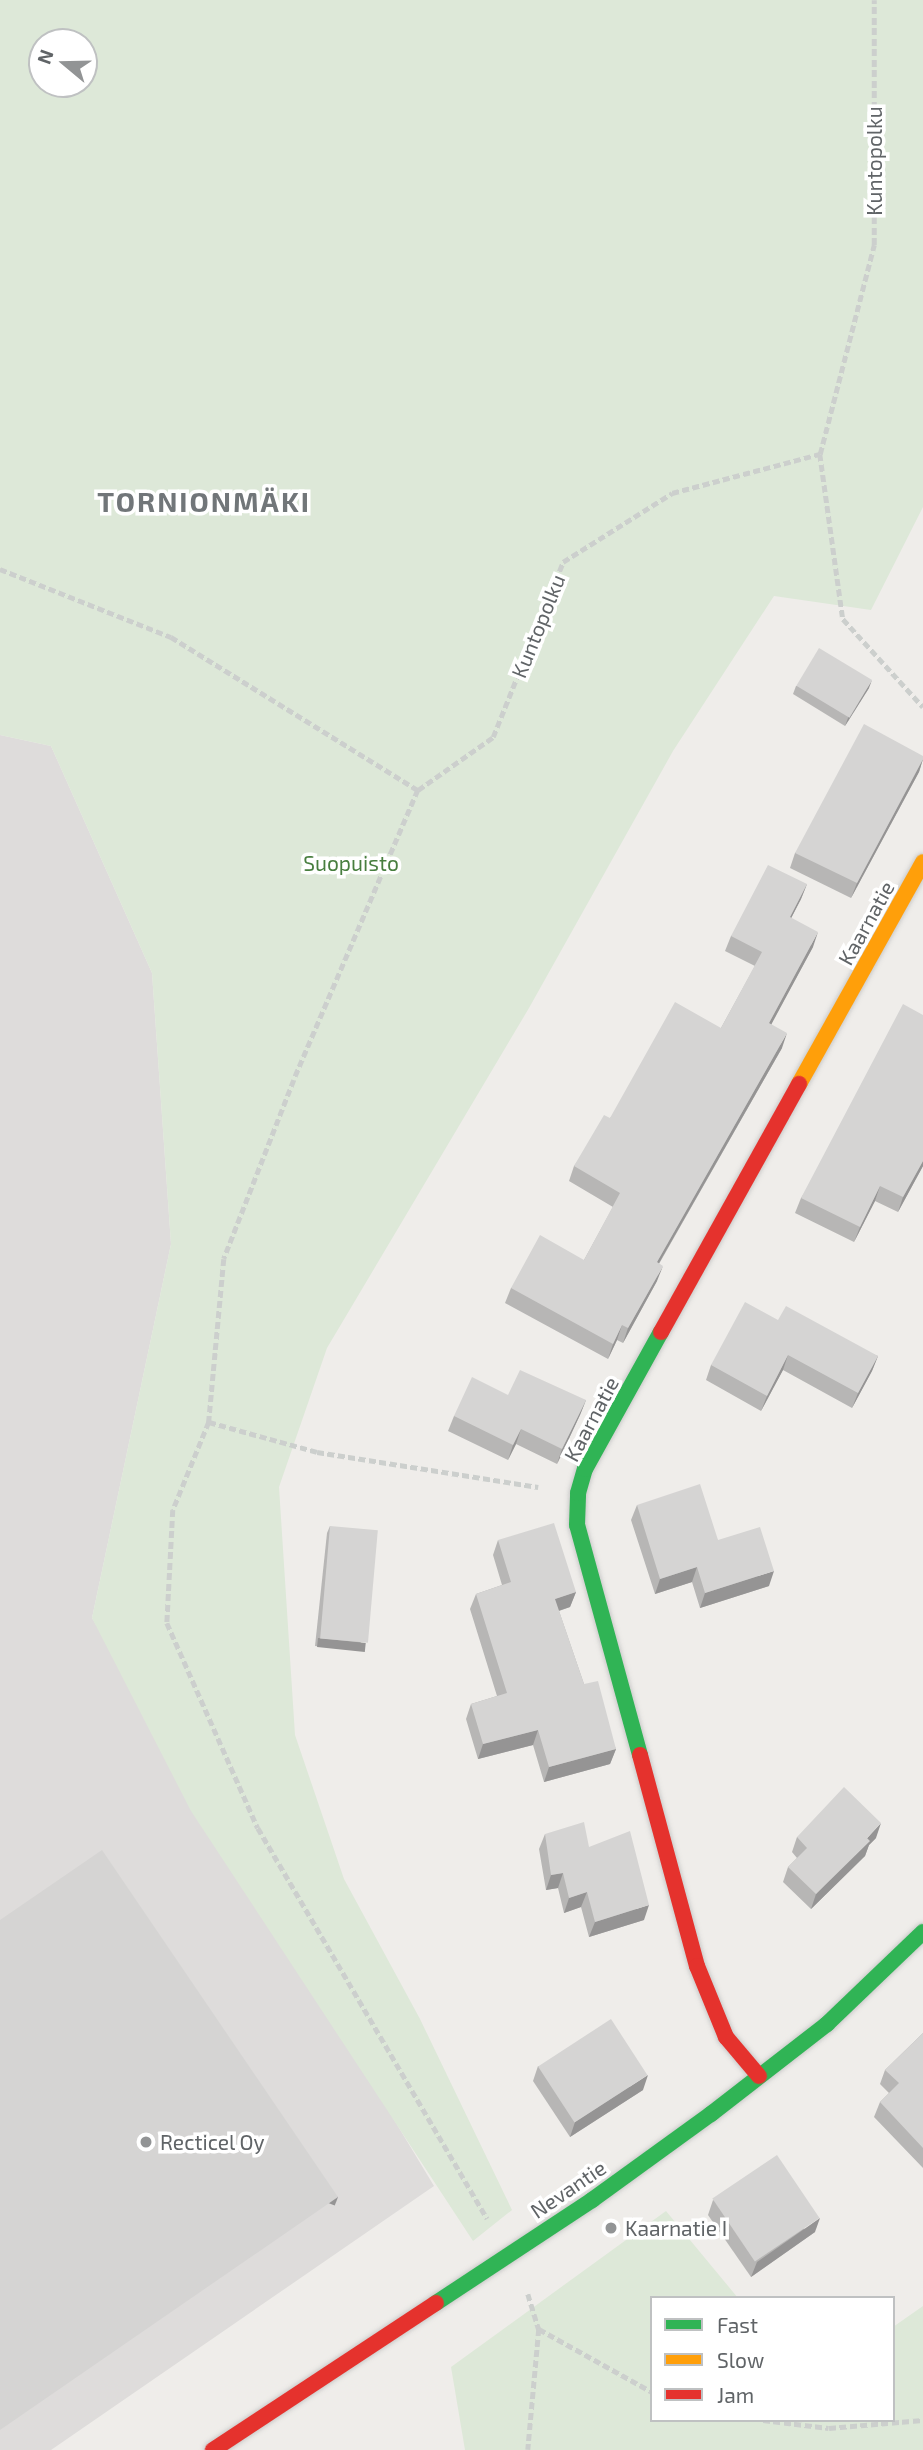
<!DOCTYPE html>
<html>
<head>
<meta charset="utf-8">
<style>
	body { margin:0 }
	#map { position:relative; width:923px; height:2450px; overflow:hidden; background:#efedea; font-family:"Exo 2",sans-serif }
	div>[style] { position:absolute }
	.industrial>* { inset:0; background:#dedcdb }
	.green>* { inset:0; background:#dde8d8 }
	.path>* { height:4.5px; margin-top:-2.25px; transform-origin:0; background:repeating-linear-gradient(90deg,#cccfcd 0 7px,transparent 0 10.5px) }
	.roads { filter:drop-shadow(0 0 2px #cbcbca) drop-shadow(0 0 2px #cbcbca) }
	.fast>* { height:16px; margin:-8px; padding:0 8px; transform-origin:8px; border-radius:8px; background:#30b455 }
	.slow>* { height:16px; margin:-8px; padding:0 8px; transform-origin:8px; border-radius:8px; background:#ff9f0a }
	.jam>* { height:16px; margin:-8px; padding:0 8px; transform-origin:8px; border-radius:8px; background:#e5322d }
	.wall>* { inset:0; background:#b7b6b5 }
	.shaded-wall>* { inset:0; background:#959494; transform-origin:0 0 }
	.building>* { inset:0; background:#d5d4d3; transform-origin:0 0 }
	.dots>* { width:19px; height:19px; translate:-50% -50%; box-sizing:border-box; border:4px solid #fff; border-radius:50% }
	span { translate:-50% -50%; white-space:nowrap; text-align:center; line-height:1.15; -webkit-text-stroke:7px #fff; paint-order:stroke }
	.street-label { font-size:21px; color:#606467 }
	.park-label { font-size:21px; color:#487e3f }
	.poi-label { font-size:21px; color:#606467 }
	.left { translate:0 -50%; text-align:left }
	.district-label { font-size:28px; color:#717679; font-weight:700; letter-spacing:2px }
	.legend { position:absolute; left:650px; top:2296px; width:245px; height:126px; box-sizing:border-box; background:#fff; border:2px solid #bfc1c2; margin:0; padding:9px 12px; list-style:none; font-size:21px; color:#606467 }
	.legend li { display:flex; align-items:center; gap:14px; height:35px }
	.legend b { width:35px; border:2px solid #bfc1c2 }
	.north { position:absolute; left:28px; top:28px; width:70px; height:70px; box-sizing:border-box; background:#fff; border:2px solid #bfc1c2; border-radius:50%; rotate:289deg; font-size:19px; font-weight:700; line-height:28px; text-align:center; color:#606467 }
	.north::after { content:''; display:block; margin:auto; width:24px; height:32px; background:#929495; clip-path:polygon(50% 0,100% 100%,50% 72%,0 100%) }
</style>
</head>
<body>
<div id="map">
	<div class="industrial">
		<div style="clip-path:polygon(0 735px,51px 746px,152px 973px,171px 1244px,92px 1618px,434px 2186px,51px 2450px,0 2450px)"></div>
	</div>
	<div class="green">
		<div style="clip-path:polygon(evenodd,0 0,923px 0,923px 507px,871px 610px,774px 596px,673px 751px,529px 1008px,327px 1348px,279px 1487px,295px 1735px,344px 1879px,420px 2019px,512px 2210px,473px 2241px,191px 1811px,92px 1618px,171px 1244px,152px 973px,51px 746px,0 735px,0 0,42px 42px,84px 42px,84px 84px,42px 84px,42px 42px)"></div>
		<div style="clip-path:polygon(666px 2211px,738px 2298px,652px 2298px,652px 2420px,893px 2420px,893px 2327px,923px 2306px,923px 2450px,465px 2450px,451px 2367px)"></div>
	</div>
	<div class="path">
		<div style="left:820px;top:454px;width:167px;rotate:82.1deg"></div>
		<div style="left:843px;top:619px;width:119px;rotate:47.7deg"></div>
		<div style="left:0;top:569px;width:184px;rotate:21.7deg"></div>
		<div style="left:171px;top:637px;width:291px;rotate:31.8deg"></div>
		<div style="left:418px;top:790px;width:92px;rotate:-35.2deg"></div>
		<div style="left:493px;top:737px;width:188px;rotate:-68.2deg"></div>
		<div style="left:563px;top:562px;width:129px;rotate:-32.3deg"></div>
		<div style="left:672px;top:493px;width:153px;rotate:-14.8deg"></div>
		<div style="left:820px;top:454px;width:216px;rotate:-75.5deg"></div>
		<div style="left:874px;top:245px;width:245px;rotate:-90deg"></div>
		<div style="left:418px;top:790px;width:315px;rotate:113.2deg"></div>
		<div style="left:294px;top:1080px;width:192px;rotate:111.4deg"></div>
		<div style="left:224px;top:1259px;width:164px;rotate:95.3deg"></div>
		<div style="left:209px;top:1422px;width:95px;rotate:112.2deg"></div>
		<div style="left:173px;top:1510px;width:113px;rotate:93deg"></div>
		<div style="left:167px;top:1623px;width:224px;rotate:66.1deg"></div>
		<div style="left:258px;top:1828px;width:453px;rotate:59.6deg"></div>
		<div style="left:209px;top:1422px;width:112px;rotate:15.5deg"></div>
		<div style="left:317px;top:1452px;width:224px;rotate:9deg"></div>
		<div style="left:528px;top:2294px;width:37px;rotate:73deg"></div>
		<div style="left:539px;top:2329px;width:121px;rotate:95.2deg"></div>
		<div style="left:539px;top:2329px;width:129px;rotate:29.1deg"></div>
		<div style="left:763px;top:2420px;width:66px;rotate:6.9deg"></div>
		<div style="left:829px;top:2428px;width:94px;rotate:-4.9deg"></div>
	</div>
	<div class="roads">
		<div class="fast">
			<div style="left:640px;top:1755px;width:238px;rotate:-105.3deg"></div>
			<div style="left:577px;top:1525px;width:32px;rotate:-88deg"></div>
			<div style="left:578px;top:1493px;width:25px;rotate:-74deg"></div>
			<div style="left:585px;top:1469px;width:157px;rotate:-61deg"></div>
			<div style="left:436px;top:2303px;width:187px;rotate:-33.4deg"></div>
			<div style="left:592px;top:2200px;width:147px;rotate:-35.9deg"></div>
			<div style="left:711px;top:2114px;width:147px;rotate:-37.8deg"></div>
			<div style="left:827px;top:2024px;width:133px;rotate:-43.8deg"></div>
		</div>
		<div class="slow">
			<div style="left:799px;top:1084px;width:254px;rotate:-60.8deg"></div>
		</div>
		<div class="jam">
			<div style="left:661px;top:1332px;width:284px;rotate:-60.9deg"></div>
			<div style="left:640px;top:1755px;width:219px;rotate:74.9deg"></div>
			<div style="left:697px;top:1966px;width:77px;rotate:67.8deg"></div>
			<div style="left:726px;top:2037px;width:51px;rotate:49.8deg"></div>
			<div style="left:213px;top:2450px;width:267px;rotate:-33.4deg"></div>
		</div>
	</div>
	<div class="wall">
		<div style="clip-path:polygon(796px 686px,869px 688px,845px 726px,793px 694px)"></div>
		<div style="clip-path:polygon(923px 759px,919px 772px,851px 898px,790px 868px,795px 853px)"></div>
		<div style="clip-path:polygon(807px 884px,801px 899px,791px 918px,813px 947px,771px 1024px,782px 1048px,659px 1264px,657px 1281px,623px 1343px,617px 1340px,608px 1359px,505px 1303px,511px 1288px,584px 1260px,613px 1207px,569px 1181px,574px 1166px,610px 1118px,721px 1028px,755px 966px,725px 951px,731px 936px)"></div>
		<div style="clip-path:polygon(923px 1015px,923px 1166px,898px 1212px,875px 1201px,854px 1242px,795px 1213px,801px 1198px)"></div>
		<div style="clip-path:polygon(778px 1320px,878px 1356px,872px 1371px,852px 1408px,783px 1370px,761px 1411px,706px 1380px,711px 1365px)"></div>
		<div style="clip-path:polygon(508px 1395px,586px 1400px,580px 1415px,557px 1464px,516px 1444px,508px 1460px,448px 1431px,454px 1416px)"></div>
		<div style="clip-path:polygon(637px 1505px,718px 1540px,769px 1586px,700px 1608px,692px 1582px,655px 1594px,631px 1520px)"></div>
		<div style="clip-path:polygon(330px 1526px,363px 1651px,315px 1646px,327px 1533px)"></div>
		<div style="clip-path:polygon(498px 1540px,576px 1592px,570px 1607px,559px 1611px,584px 1684px,616px 1749px,610px 1764px,544px 1782px,533px 1745px,478px 1759px,466px 1719px,471px 1704px,497px 1696px,470px 1609px,476px 1594px,502px 1585px,493px 1555px)"></div>
		<div style="clip-path:polygon(545px 1834px,589px 1847px,644px 1920px,589px 1937px,581px 1907px,564px 1913px,558px 1888px,546px 1890px,539px 1849px)"></div>
		<div style="clip-path:polygon(797px 1837px,876px 1838px,869px 1845px,865px 1856px,811px 1909px,783px 1882px,788px 1867px,797px 1858px,792px 1852px)"></div>
		<div style="clip-path:polygon(923px 2033px,923px 2168px,874px 2117px,880px 2102px,889px 2093px,880px 2084px,885px 2070px)"></div>
		<div style="clip-path:polygon(538px 2066px,643px 2090px,570px 2137px,533px 2081px)"></div>
		<div style="clip-path:polygon(713px 2200px,815px 2232px,751px 2277px,708px 2215px)"></div>
	</div>
	<div class="shaded-wall">
		<div style="clip-path:polygon(872px 680px,869px 688px,845px 726px,848px 718px)"></div>
		<div style="clip-path:polygon(923px 759px,919px 772px,851px 898px,857px 883px)"></div>
		<div style="clip-path:polygon(807px 884px,801px 899px,784px 932px,790px 917px)"></div>
		<div style="clip-path:polygon(818px 932px,813px 947px,764px 1038px,769px 1023px)"></div>
		<div style="clip-path:polygon(787px 1033px,782px 1048px,651px 1277px,657px 1262px)"></div>
		<div style="clip-path:polygon(923px 1161px,923px 1166px,898px 1212px,903px 1197px)"></div>
		<div style="clip-path:polygon(880px 1186px,875px 1201px,854px 1242px,860px 1227px)"></div>
		<div style="clip-path:polygon(663px 1266px,657px 1281px,623px 1343px,628px 1328px)"></div>
		<div style="clip-path:polygon(622px 1325px,617px 1340px,608px 1359px,613px 1344px)"></div>
		<div style="clip-path:polygon(788px 1355px,783px 1370px,761px 1411px,767px 1396px)"></div>
		<div style="clip-path:polygon(878px 1356px,872px 1371px,852px 1408px,858px 1393px)"></div>
		<div style="clip-path:polygon(586px 1400px,580px 1415px,557px 1464px,562px 1449px)"></div>
		<div style="clip-path:polygon(521px 1429px,516px 1444px,508px 1460px,513px 1445px)"></div>
		<div style="clip-path:polygon(697px 1567px,692px 1582px,655px 1594px,660px 1579px)"></div>
		<div style="clip-path:polygon(774px 1571px,769px 1586px,700px 1608px,705px 1593px)"></div>
		<div style="clip-path:polygon(576px 1592px,570px 1607px,549px 1614px,555px 1599px)"></div>
		<div style="left:318px;top:1638px;width:48px;height:9px;rotate:6deg"></div>
		<div style="clip-path:polygon(538px 1730px,533px 1745px,478px 1759px,483px 1744px)"></div>
		<div style="clip-path:polygon(616px 1749px,610px 1764px,544px 1782px,549px 1767px)"></div>
		<div style="clip-path:polygon(881px 1823px,876px 1838px,869px 1845px,865px 1856px,811px 1909px,816px 1894px)"></div>
		<div style="clip-path:polygon(563px 1873px,558px 1888px,546px 1890px,551px 1875px)"></div>
		<div style="clip-path:polygon(587px 1892px,581px 1907px,564px 1913px,569px 1898px)"></div>
		<div style="clip-path:polygon(649px 1905px,644px 1920px,589px 1937px,595px 1922px)"></div>
		<div style="clip-path:polygon(648px 2075px,643px 2090px,570px 2137px,575px 2122px)"></div>
		<div style="left:338px;top:2197px;width:9px;height:411px;rotate:111deg"></div>
		<div style="clip-path:polygon(820px 2218px,815px 2232px,751px 2277px,757px 2262px)"></div>
	</div>
	<div class="building">
		<div style="left:819px;top:648px;width:62px;height:44px;rotate:31deg"></div>
		<div style="clip-path:polygon(864px 724px,923px 756px,923px 759px,857px 883px,795px 853px)"></div>
		<div style="clip-path:polygon(768px 865px,807px 884px,790px 917px,818px 932px,769px 1023px,787px 1033px,657px 1262px,663px 1266px,628px 1328px,622px 1325px,613px 1344px,511px 1288px,540px 1235px,584px 1260px,620px 1193px,574px 1166px,604px 1115px,610px 1118px,675px 1002px,721px 1028px,762px 952px,731px 936px)"></div>
		<div style="clip-path:polygon(903px 1004px,923px 1015px,923px 1161px,903px 1197px,880px 1186px,860px 1227px,801px 1198px)"></div>
		<div style="clip-path:polygon(745px 1302px,778px 1320px,786px 1306px,878px 1356px,858px 1393px,788px 1355px,767px 1396px,711px 1365px)"></div>
		<div style="clip-path:polygon(520px 1370px,586px 1400px,562px 1449px,521px 1429px,513px 1445px,454px 1416px,472px 1377px,508px 1395px)"></div>
		<div style="clip-path:polygon(700px 1484px,718px 1540px,760px 1527px,774px 1571px,705px 1593px,697px 1567px,660px 1579px,637px 1505px)"></div>
		<div style="clip-path:polygon(554px 1523px,576px 1592px,555px 1599px,584px 1684px,598px 1681px,616px 1749px,549px 1767px,538px 1730px,483px 1744px,471px 1704px,507px 1693px,476px 1594px,511px 1582px,498px 1540px)"></div>
		<div style="left:330px;top:1526px;width:48px;height:113px;rotate:5deg"></div>
		<div style="clip-path:polygon(844px 1787px,881px 1823px,867px 1838px,870px 1841px,816px 1894px,788px 1867px,807px 1848px,797px 1837px)"></div>
		<div style="clip-path:polygon(584px 1822px,589px 1847px,630px 1831px,649px 1905px,595px 1922px,587px 1892px,569px 1898px,563px 1873px,551px 1875px,545px 1834px)"></div>
		<div style="clip-path:polygon(102px 1850px,338px 2197px,0 2430px,0 1920px)"></div>
		<div style="left:611px;top:2019px;width:67px;height:87px;rotate:57deg"></div>
		<div style="clip-path:polygon(923px 2033px,923px 2148px,880px 2102px,899px 2083px,885px 2070px)"></div>
		<div style="left:777px;top:2155px;width:76px;height:78px;rotate:56deg"></div>
	</div>
	<div class="dots">
		<div style="left:146px;top:2142px;background:#929495"></div>
		<div style="left:611px;top:2228px;background:#929495"></div>
	</div>
	<div class="street-label">
		<span style="left:874px;top:161px;rotate:-90deg">Kuntopolku</span>
		<span style="left:538px;top:626px;rotate:-68deg">Kuntopolku</span>
		<span style="left:866px;top:923px;rotate:-61deg">Kaarnatie</span>
		<span style="left:591px;top:1419px;rotate:-62deg">Kaarnatie</span>
		<span style="left:568px;top:2189px;rotate:-34deg">Nevantie</span>
	</div>
	<div class="park-label">
		<span style="left:351px;top:863px">Suopuisto</span>
	</div>
	<div class="poi-label">
		<span class="left" style="left:160px;top:2142px">Recticel Oy</span>
		<span class="left" style="left:625px;top:2228px">Kaarnatie I</span>
	</div>
	<div class="district-label">
		<span style="left:204px;top:501px">TORNIONMÄKI</span>
	</div>
	<ul class="legend">
	<li><b style="height:9px;background:#30b455"></b>Fast</li>
	<li><b style="height:9px;background:#ff9f0a"></b>Slow</li>
	<li><b style="height:9px;background:#e5322d"></b>Jam</li>
	</ul>
	<div class="north">N</div>
</div>
</body>
</html>
